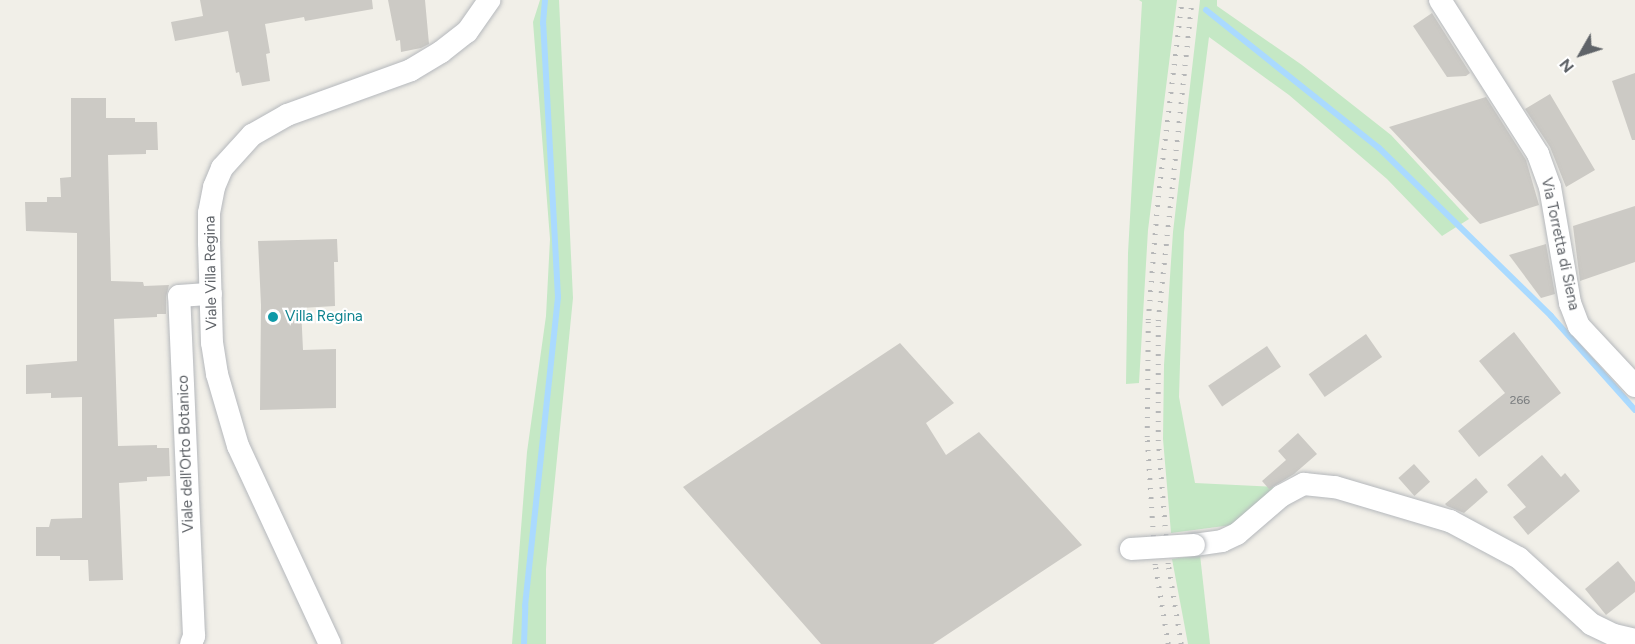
<!DOCTYPE html>
<html>
<head>
<meta charset="utf-8">
<style>
	body { margin:0 }
	#map { position:relative; width:1635px; height:644px; overflow:hidden; background:#f1efe8; font-family:Figtree,sans-serif }
	div>[style] { position:absolute }
	.green>* { inset:0; background:#c5e8c5 }
	.stream>* { height:6px; margin:-3px; padding:0 3px; transform-origin:3px; border-radius:3px; background:#aadaff }
	.building>* { inset:0; background:#cccac5; transform-origin:0 0 }
	.roads { filter:drop-shadow(0 0 2px #b5b8bc) drop-shadow(0 0 2px #b5b8bc) }
	.street>* { height:22px; margin:-11px; padding:0 11px; transform-origin:11px; border-radius:11px; background:#fff }
	.rail>* { height:4.5px; margin-top:-2.25px; transform-origin:0; background:repeating-linear-gradient(90deg,#b6b7b8 0 1.5px,transparent 0 9.5px) }
	.bridges { filter:drop-shadow(0 0 2px #b5b8bc) drop-shadow(0 0 2px #b5b8bc) }
	.street-bridge>* { height:22px; margin:-11px; padding:0 11px; transform-origin:11px; border-radius:11px; background:#fff }
	.dots>* { width:16px; height:16px; translate:-50% -50%; box-sizing:border-box; border:3px solid #fff; border-radius:50% }
	span { translate:-50% -50%; white-space:nowrap; text-align:center; line-height:1.15; -webkit-text-stroke:4.5px #fff; paint-order:stroke }
	.number-label { font-size:12px; color:#7a7d7f }
	.number-label span { -webkit-text-stroke-width:0 }
	.street-label { font-size:15px; color:#5f6368 }
	.culture-label { font-size:15px; color:#0d838f }
	.left { translate:0 -50%; text-align:left }
	.north { position:absolute; left:1551px; top:24px; width:60px; height:60px; -webkit-text-stroke:4px #fff; paint-order:stroke; rotate:231deg; font-size:16px; font-weight:700; line-height:24px; text-align:center; color:#5f6368 }
	.north::after { content:''; display:block; margin:auto; width:21px; height:27px; background:#5f6368; clip-path:polygon(50% 0,100% 100%,50% 72%,0 100%) }
</style>
</head>
<body>
<div id="map">
	<div class="green">
		<div style="clip-path:polygon(540px 0,559px 0,573px 298px,546px 569px,546px 644px,512px 644px,527px 452px,546px 316px,550px 239px,533px 22px)"></div>
		<div style="clip-path:polygon(1139px 0,1177px 0,1148px 230px,1139px 383px,1126px 384px,1128px 253px,1142px 2px)"></div>
		<div style="clip-path:polygon(1200px 0,1217px 0,1217px 6px,1302px 65px,1391px 135px,1469px 219px,1442px 236px,1387px 179px,1289px 95px,1209px 37px,1184px 232px,1179px 397px,1195px 483px,1275px 487px,1232px 525px,1171px 533px,1163px 439px,1164px 365px,1173px 232px)"></div>
		<div style="clip-path:polygon(1200px 555px,1210px 644px,1188px 644px,1172px 559px)"></div>
	</div>
	<div class="stream">
		<div style="left:1206px;top:10px;width:221px;rotate:38.6deg"></div>
		<div style="left:1379px;top:148px;width:240px;rotate:44.3deg"></div>
		<div style="left:1551px;top:316px;width:126px;rotate:48.2deg"></div>
		<div style="left:524px;top:644px;width:38px;rotate:-88deg"></div>
		<div style="left:525px;top:606px;width:311px;rotate:-83.9deg"></div>
		<div style="left:558px;top:297px;width:274px;rotate:-93.1deg"></div>
		<div style="left:543px;top:23px;width:23px;rotate:-85deg"></div>
	</div>
	<div class="building">
		<div style="clip-path:polygon(200px 0,372px 0,373px 9px,305px 21px,304px 17px,265px 24px,270px 53px,266px 54px,270px 81px,242px 86px,239px 72px,236px 73px,228px 31px,175px 41px,171px 22px,203px 16px)"></div>
		<div style="clip-path:polygon(388px 0,425px 0,429px 44px,421px 48px,401px 52px,400px 40px,396px 41px)"></div>
		<div style="clip-path:polygon(1432px 13px,1470px 73px,1466px 76px,1447px 77px,1413px 26px)"></div>
		<div style="clip-path:polygon(1635px 73px,1635px 140px,1632px 140px,1612px 81px)"></div>
		<div style="clip-path:polygon(1550px 94px,1595px 170px,1566px 187px,1550px 147px,1525px 109px)"></div>
		<div style="clip-path:polygon(1486px 97px,1526px 160px,1539px 205px,1480px 224px,1389px 127px)"></div>
		<div style="clip-path:polygon(71px 98px,106px 98px,106px 118px,135px 118px,135px 122px,157px 122px,158px 150px,146px 150px,146px 154px,108px 155px,111px 281px,143px 282px,144px 286px,169px 285px,166px 297px,166px 314px,157px 314px,157px 317px,114px 319px,118px 446px,157px 445px,157px 448px,169px 448px,170px 476px,147px 477px,147px 481px,119px 483px,123px 580px,89px 581px,88px 560px,60px 560px,60px 556px,36px 556px,36px 527px,49px 527px,51px 519px,82px 518px,82px 397px,51px 398px,51px 393px,26px 394px,26px 365px,77px 361px,77px 233px,26px 231px,25px 202px,47px 202px,47px 197px,61px 197px,60px 178px,71px 177px)"></div>
		<div style="clip-path:polygon(1635px 206px,1635px 262px,1580px 281px,1573px 226px)"></div>
		<div style="clip-path:polygon(337px 239px,338px 262px,334px 262px,335px 306px,301px 308px,303px 350px,336px 349px,336px 408px,260px 410px,261px 305px,258px 241px)"></div>
		<div style="clip-path:polygon(1546px 244px,1555px 294px,1541px 298px,1509px 255px)"></div>
		<div style="clip-path:polygon(1514px 332px,1561px 393px,1479px 457px,1458px 431px,1505px 393px,1479px 361px)"></div>
		<div style="left:1366px;top:334px;width:28px;height:70px;rotate:55deg"></div>
		<div style="clip-path:polygon(900px 343px,954px 403px,926px 423px,946px 455px,979px 432px,1082px 545px,933px 644px,821px 644px,683px 487px)"></div>
		<div style="left:1267px;top:346px;width:25px;height:71px;rotate:56deg"></div>
		<div style="clip-path:polygon(1298px 433px,1317px 454px,1294px 474px,1269px 489px,1262px 481px,1286px 460px,1278px 451px)"></div>
		<div style="clip-path:polygon(1542px 455px,1561px 477px,1565px 473px,1580px 491px,1528px 535px,1513px 517px,1526px 507px,1507px 485px)"></div>
		<div style="left:1414px;top:464px;width:24px;height:21px;rotate:48deg"></div>
		<div style="clip-path:polygon(1476px 478px,1488px 492px,1464px 513px,1447px 506px,1445px 504px)"></div>
		<div style="clip-path:polygon(1618px 561px,1635px 582px,1635px 592px,1606px 615px,1585px 589px)"></div>
	</div>
	<div class="roads">
		<div class="street">
			<div style="left:1440px;top:0;width:183px;rotate:57.5deg"></div>
			<div style="left:1538px;top:154px;width:35px;rotate:70deg"></div>
			<div style="left:1550px;top:187px;width:118px;rotate:80.2deg"></div>
			<div style="left:1570px;top:303px;width:25px;rotate:69deg"></div>
			<div style="left:1579px;top:326px;width:82px;rotate:47deg"></div>
			<div style="left:1194px;top:545px;width:28px;rotate:-8deg"></div>
			<div style="left:1222px;top:541px;width:17px;rotate:-25deg"></div>
			<div style="left:1237px;top:534px;width:58px;rotate:-40.8deg"></div>
			<div style="left:1281px;top:496px;width:26px;rotate:-28deg"></div>
			<div style="left:1304px;top:484px;width:31px;rotate:6deg"></div>
			<div style="left:1335px;top:487px;width:120px;rotate:16.5deg"></div>
			<div style="left:1450px;top:521px;width:78px;rotate:28.2deg"></div>
			<div style="left:1519px;top:558px;width:98px;rotate:42.5deg"></div>
			<div style="left:1591px;top:624px;width:25px;rotate:26deg"></div>
			<div style="left:1614px;top:635px;width:22px;rotate:13deg"></div>
			<div style="left:191px;top:644px;width:9px;rotate:-69deg"></div>
			<div style="left:194px;top:636px;width:340px;rotate:-92.5deg"></div>
			<div style="left:179px;top:296px;width:32px;rotate:-4deg"></div>
			<div style="left:330px;top:644px;width:218px;rotate:-114.9deg"></div>
			<div style="left:238px;top:446px;width:75px;rotate:-106.3deg"></div>
			<div style="left:217px;top:374px;width:31px;rotate:-99deg"></div>
			<div style="left:212px;top:343px;width:100px;rotate:-91.7deg"></div>
			<div style="left:209px;top:243px;width:30px;rotate:-90deg"></div>
			<div style="left:209px;top:213px;width:26px;rotate:-79deg"></div>
			<div style="left:214px;top:187px;width:21px;rotate:-67deg"></div>
			<div style="left:222px;top:168px;width:45px;rotate:-47.7deg"></div>
			<div style="left:252px;top:135px;width:40px;rotate:-29.7deg"></div>
			<div style="left:287px;top:115px;width:132px;rotate:-19.9deg"></div>
			<div style="left:411px;top:70px;width:35px;rotate:-31deg"></div>
			<div style="left:441px;top:52px;width:33px;rotate:-38deg"></div>
			<div style="left:467px;top:32px;width:39px;rotate:-55deg"></div>
		</div>
	</div>
	<div class="rail">
		<div style="left:1168px;top:644px;width:80px;rotate:-99.3deg"></div>
		<div style="left:1155px;top:565px;width:128px;rotate:-93.6deg"></div>
		<div style="left:1147px;top:437px;width:117px;rotate:-89.5deg"></div>
		<div style="left:1148px;top:320px;width:123px;rotate:-85.4deg"></div>
		<div style="left:1158px;top:197px;width:198px;rotate:-83.1deg"></div>
		<div style="left:1181px;top:644px;width:81px;rotate:-99.2deg"></div>
		<div style="left:1168px;top:564px;width:123px;rotate:-94.6deg"></div>
		<div style="left:1158px;top:441px;width:120px;rotate:-90deg"></div>
		<div style="left:1158px;top:321px;width:323px;rotate:-84deg"></div>
	</div>
	<div class="bridges">
		<div class="street-bridge">
			<div style="left:1131px;top:549px;width:63px;rotate:-3.6deg"></div>
		</div>
	</div>
	<div class="dots">
		<div style="left:273px;top:317px;background:#0f9aa8"></div>
	</div>
	<div class="number-label">
		<span style="left:1520px;top:401px">266</span>
	</div>
	<div class="street-label">
		<span style="left:1560px;top:244px;rotate:78deg">Via Torretta di Siena</span>
		<span style="left:211px;top:273px;rotate:-91deg">Viale Villa Regina</span>
		<span style="left:186px;top:454px;rotate:-92deg">Viale dell'Orto Botanico</span>
	</div>
	<div class="culture-label">
		<span class="left" style="left:285px;top:317px">Villa Regina</span>
	</div>
	<div class="north">N</div>
</div>
</body>
</html>
